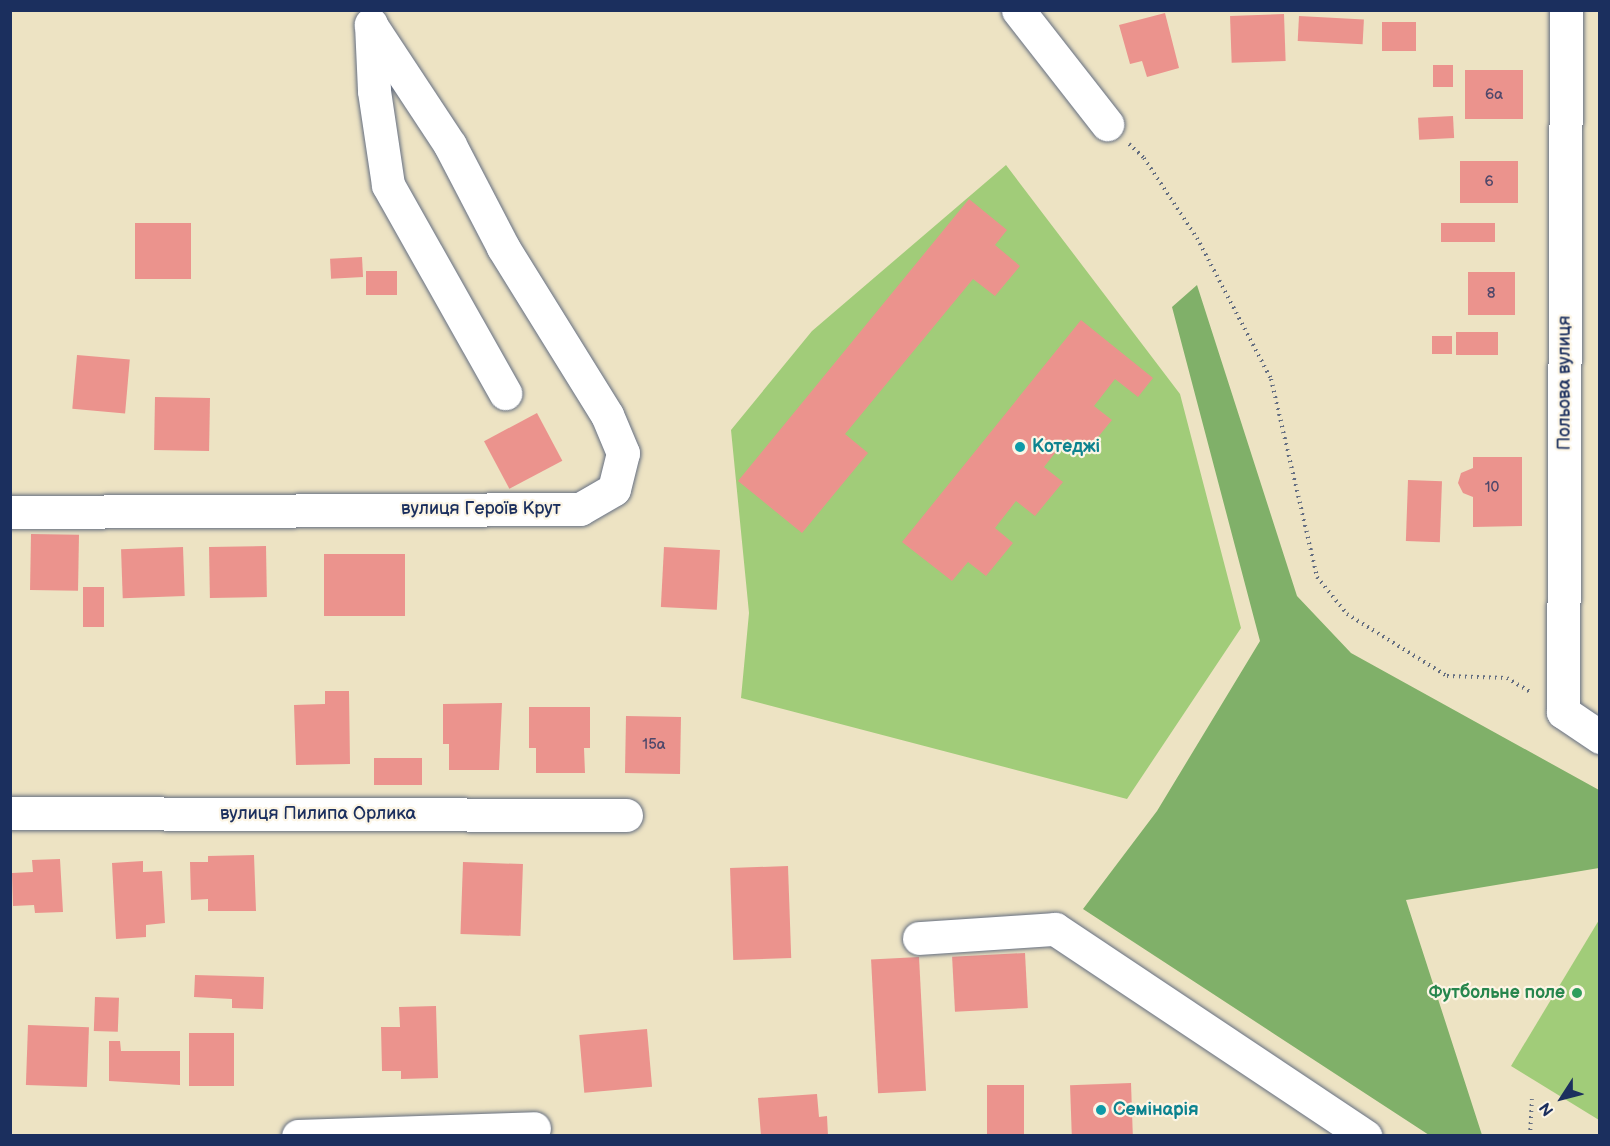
<!DOCTYPE html>
<html>
<head>
<meta charset="utf-8">
<style>
	body { margin:0 }
	#map { position:relative; width:1610px; height:1146px; overflow:hidden; background:#ede3c3; font-family:"Balsamiq Sans",sans-serif }
	div>[style] { position:absolute }
	.green>* { inset:0; background:#a1cc79 }
	.forest>* { inset:0; background:#80b069 }
	.building>* { inset:0; background:#eb938d; transform-origin:0 0 }
	.path>* { height:4px; margin-top:-2px; transform-origin:0; background:repeating-linear-gradient(90deg,#646e81 0 1.5px,transparent 0 6px) }
	.roads { filter:drop-shadow(0 0 2px #646e81) drop-shadow(0 0 2px #646e81) }
	.minor>* { height:33px; margin:-16.5px; padding:0 16.5px; transform-origin:16.5px; border-radius:16.5px; background:#fff }
	.dots>* { width:16px; height:16px; translate:-50% -50%; box-sizing:border-box; border:3px solid #fcf5e5; border-radius:50% }
	span { translate:-50% -50%; white-space:nowrap; text-align:center; line-height:1.15; -webkit-text-stroke:4.5px #fcf5e5; paint-order:stroke }
	.number-label { font-size:15px; color:#4f486a }
	.number-label span { -webkit-text-stroke-width:0 }
	.street-label { font-size:18px; color:#1b2f5e }
	.culture-label { font-size:18px; color:#0d838f; font-weight:700 }
	.left { translate:0 -50%; text-align:left }
	.leisure-label { font-size:18px; color:#27864d; font-weight:700 }
	.right { translate:-100% -50%; text-align:right }
	.frame { position:absolute; inset:0; border:12px solid #1b2f5e; pointer-events:none }
	.north { position:absolute; left:1532px; top:1068px; width:60px; height:60px; -webkit-text-stroke:4px #fcf5e5; paint-order:stroke; rotate:234deg; font-size:16px; font-weight:700; line-height:24px; text-align:center; color:#1b2f5e }
	.north::after { content:''; display:block; margin:auto; width:21px; height:27px; background:#1b2f5e; clip-path:polygon(50% 0,100% 100%,50% 72%,0 100%) }
</style>
</head>
<body>
<div id="map">
	<div class="green">
		<div style="clip-path:polygon(1006px 165px,1180px 394px,1241px 628px,1127px 799px,741px 698px,749px 613px,731px 430px,812px 331px)"></div>
		<div style="clip-path:polygon(1599px 920px,1599px 1120px,1511px 1066px)"></div>
	</div>
	<div class="forest">
		<div style="clip-path:polygon(1197px 285px,1297px 596px,1351px 653px,1599px 790px,1599px 868px,1406px 900px,1482px 1135px,1429px 1135px,1083px 909px,1157px 811px,1260px 641px,1172px 307px)"></div>
	</div>
	<div class="building">
		<div style="clip-path:polygon(1165px 13px,1179px 68px,1147px 77px,1142px 61px,1130px 64px,1119px 25px)"></div>
		<div style="left:1284px;top:14px;width:47px;height:54px;rotate:88deg"></div>
		<div style="left:1299px;top:16px;width:65px;height:25px;rotate:3deg"></div>
		<div style="left:1382px;top:22px;width:34px;height:29px"></div>
		<div style="left:1433px;top:65px;width:20px;height:22px"></div>
		<div style="left:1465px;top:70px;width:58px;height:49px"></div>
		<div style="left:1453px;top:116px;width:22px;height:35px;rotate:87deg"></div>
		<div style="left:1460px;top:161px;width:58px;height:42px"></div>
		<div style="clip-path:polygon(969px 199px,1007px 230px,995px 245px,1020px 266px,995px 296px,973px 279px,845px 434px,868px 453px,802px 533px,738px 481px)"></div>
		<div style="left:135px;top:223px;width:56px;height:56px"></div>
		<div style="left:1441px;top:223px;width:54px;height:19px"></div>
		<div style="left:362px;top:257px;width:20px;height:32px;rotate:87deg"></div>
		<div style="left:366px;top:271px;width:31px;height:24px"></div>
		<div style="left:1468px;top:272px;width:47px;height:43px"></div>
		<div style="clip-path:polygon(1081px 320px,1153px 378px,1138px 397px,1115px 379px,1094px 406px,1112px 420px,1084px 454px,1066px 439px,1044px 467px,1063px 482px,1035px 516px,1016px 501px,995px 528px,1013px 543px,986px 576px,968px 562px,952px 581px,902px 542px)"></div>
		<div style="left:1456px;top:332px;width:42px;height:23px"></div>
		<div style="left:1432px;top:336px;width:20px;height:18px"></div>
		<div style="left:77px;top:355px;width:53px;height:54px;rotate:5deg"></div>
		<div style="left:155px;top:397px;width:55px;height:53px;rotate:1deg"></div>
		<div style="left:537px;top:413px;width:54px;height:60px;rotate:62deg"></div>
		<div style="clip-path:polygon(1473px 457px,1522px 457px,1522px 526px,1473px 527px,1473px 497px,1463px 493px,1458px 483px,1461px 473px,1473px 468px)"></div>
		<div style="left:1408px;top:480px;width:34px;height:61px;rotate:2deg"></div>
		<div style="left:31px;top:534px;width:48px;height:56px;rotate:1deg"></div>
		<div style="left:266px;top:546px;width:51px;height:57px;rotate:89deg"></div>
		<div style="left:183px;top:547px;width:49px;height:62px;rotate:88deg"></div>
		<div style="left:664px;top:547px;width:56px;height:60px;rotate:3deg"></div>
		<div style="left:324px;top:554px;width:81px;height:62px"></div>
		<div style="left:83px;top:587px;width:21px;height:40px"></div>
		<div style="clip-path:polygon(325px 691px,349px 691px,350px 764px,296px 765px,294px 705px,325px 704px)"></div>
		<div style="clip-path:polygon(502px 703px,499px 770px,449px 770px,449px 744px,443px 744px,443px 704px)"></div>
		<div style="clip-path:polygon(529px 707px,590px 707px,590px 748px,584px 748px,585px 773px,536px 773px,536px 748px,529px 748px)"></div>
		<div style="left:626px;top:716px;width:55px;height:57px;rotate:1deg"></div>
		<div style="left:374px;top:758px;width:48px;height:27px"></div>
		<div style="clip-path:polygon(254px 855px,256px 911px,208px 911px,208px 899px,191px 900px,190px 862px,208px 862px,208px 856px)"></div>
		<div style="clip-path:polygon(60px 859px,63px 912px,35px 913px,34px 905px,13px 906px,12px 873px,33px 872px,32px 860px)"></div>
		<div style="clip-path:polygon(143px 861px,143px 872px,162px 871px,165px 923px,146px 925px,146px 937px,116px 939px,112px 863px)"></div>
		<div style="left:463px;top:862px;width:60px;height:72px;rotate:2deg"></div>
		<div style="left:788px;top:866px;width:92px;height:58px;rotate:88deg"></div>
		<div style="left:1025px;top:953px;width:55px;height:73px;rotate:87deg"></div>
		<div style="left:919px;top:957px;width:134px;height:48px;rotate:87deg"></div>
		<div style="clip-path:polygon(195px 975px,264px 977px,263px 1009px,232px 1008px,232px 999px,194px 997px)"></div>
		<div style="left:95px;top:997px;width:24px;height:34px;rotate:2deg"></div>
		<div style="clip-path:polygon(436px 1006px,438px 1078px,401px 1079px,401px 1071px,382px 1071px,381px 1027px,400px 1027px,399px 1007px)"></div>
		<div style="left:28px;top:1025px;width:61px;height:60px;rotate:2deg"></div>
		<div style="left:647px;top:1029px;width:58px;height:68px;rotate:85deg"></div>
		<div style="left:189px;top:1033px;width:45px;height:53px"></div>
		<div style="clip-path:polygon(109px 1041px,120px 1041px,121px 1051px,180px 1051px,180px 1085px,109px 1081px)"></div>
		<div style="left:1131px;top:1083px;width:53px;height:61px;rotate:88deg"></div>
		<div style="left:987px;top:1085px;width:37px;height:51px"></div>
		<div style="clip-path:polygon(817px 1094px,819px 1117px,827px 1116px,828px 1136px,761px 1136px,758px 1098px)"></div>
	</div>
	<div class="path">
		<div style="left:1129px;top:144px;width:21px;rotate:43deg"></div>
		<div style="left:1144px;top:158px;width:96px;rotate:56.5deg"></div>
		<div style="left:1197px;top:238px;width:159px;rotate:62.3deg"></div>
		<div style="left:1271px;top:379px;width:203px;rotate:76.9deg"></div>
		<div style="left:1317px;top:577px;width:48px;rotate:51deg"></div>
		<div style="left:1347px;top:614px;width:118px;rotate:31.8deg"></div>
		<div style="left:1447px;top:676px;width:60px;rotate:1.9deg"></div>
		<div style="left:1507px;top:678px;width:29px;rotate:31deg"></div>
		<div style="left:1530px;top:1136px;width:37px;rotate:-87deg"></div>
	</div>
	<div class="roads">
		<div class="minor">
			<div style="left:1018px;top:10px;width:145px;rotate:52deg"></div>
			<div style="left:1566px;top:10px;width:702px;rotate:90.24deg"></div>
			<div style="left:1563px;top:712px;width:45px;rotate:34deg"></div>
			<div style="left:371px;top:24px;width:67px;rotate:87.4deg"></div>
			<div style="left:374px;top:91px;width:95px;rotate:81.5deg"></div>
			<div style="left:388px;top:185px;width:239px;rotate:60.6deg"></div>
			<div style="left:10px;top:512px;width:570px;rotate:-0.3deg"></div>
			<div style="left:580px;top:509px;width:39px;rotate:-30deg"></div>
			<div style="left:614px;top:489px;width:37px;rotate:-76deg"></div>
			<div style="left:623px;top:453px;width:41px;rotate:-112.8deg"></div>
			<div style="left:607px;top:415px;width:198px;rotate:-121.8deg"></div>
			<div style="left:503px;top:247px;width:115px;rotate:-117.5deg"></div>
			<div style="left:450px;top:145px;width:144px;rotate:-123.4deg"></div>
			<div style="left:10px;top:813px;width:616px;rotate:0.19deg"></div>
			<div style="left:919px;top:938px;width:136px;rotate:-3.8deg"></div>
			<div style="left:1055px;top:929px;width:373px;rotate:33.7deg"></div>
			<div style="left:298px;top:1136px;width:236px;rotate:-1.9deg"></div>
		</div>
	</div>
	<div class="dots">
		<div style="left:1020px;top:447px;background:#0f9aa8"></div>
		<div style="left:1577px;top:993px;background:#2e9e5b"></div>
		<div style="left:1101px;top:1110px;background:#0f9aa8"></div>
	</div>
	<div class="number-label">
		<span style="left:1494px;top:95px">6а</span>
		<span style="left:1489px;top:182px">6</span>
		<span style="left:1491px;top:294px">8</span>
		<span style="left:1492px;top:488px">10</span>
		<span style="left:654px;top:745px">15а</span>
	</div>
	<div class="street-label">
		<span style="left:1565px;top:383px;rotate:-90deg">Польова вулиця</span>
		<span style="left:481px;top:509px">вулиця Героїв Крут</span>
		<span style="left:318px;top:814px">вулиця Пилипа Орлика</span>
	</div>
	<div class="culture-label">
		<span class="left" style="left:1032px;top:447px">Котеджі</span>
		<span class="left" style="left:1113px;top:1110px">Семінарія</span>
	</div>
	<div class="leisure-label">
		<span class="right" style="left:1565px;top:993px">Футбольне поле</span>
	</div>
	<div class="frame"></div>
	<div class="north">N</div>
</div>
</body>
</html>
